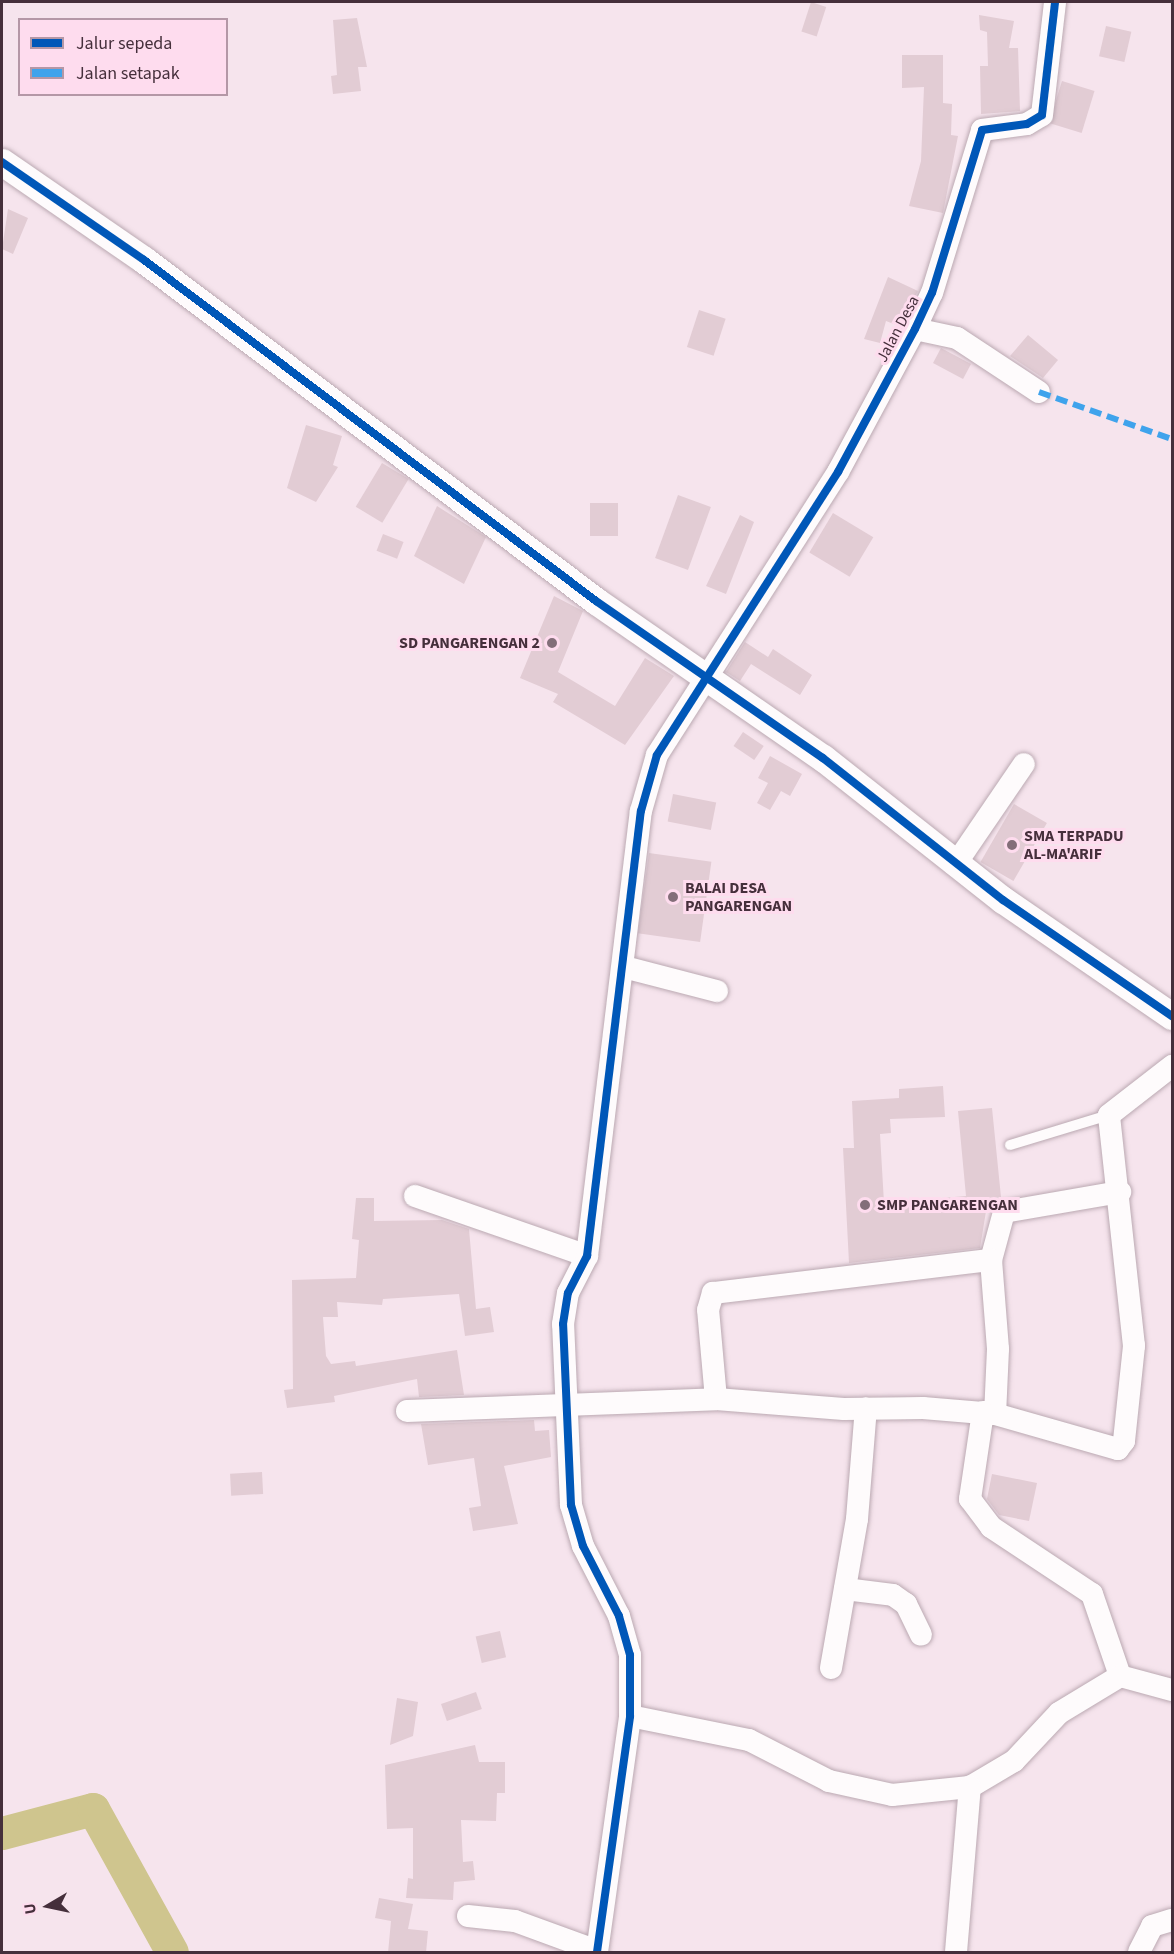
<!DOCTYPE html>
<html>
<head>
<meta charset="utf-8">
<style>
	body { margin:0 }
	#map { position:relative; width:1174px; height:1954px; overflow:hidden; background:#f6e4ed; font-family:"Source Sans 3",sans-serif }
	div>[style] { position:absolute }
	.river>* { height:33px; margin:-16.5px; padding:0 16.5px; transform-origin:16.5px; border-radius:16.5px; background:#cfc58e }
	.building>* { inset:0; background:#e2ccd4; transform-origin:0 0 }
	.roads { filter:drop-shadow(0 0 2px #bba9b2) drop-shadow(0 0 2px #bba9b2) }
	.service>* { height:10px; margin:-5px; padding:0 5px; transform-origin:5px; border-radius:5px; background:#fefbfc }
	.minor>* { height:22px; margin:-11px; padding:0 11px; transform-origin:11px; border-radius:11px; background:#fefbfc }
	.tertiary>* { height:27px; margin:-13.5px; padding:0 13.5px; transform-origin:13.5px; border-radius:13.5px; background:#fefbfc }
	.quiet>* { height:6px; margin-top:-3px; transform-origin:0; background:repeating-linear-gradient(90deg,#3fa3ec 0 12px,transparent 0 18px) }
	.cycleway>* { height:8px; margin:-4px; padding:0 4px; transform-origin:4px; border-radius:4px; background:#0057b8 }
	.dots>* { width:16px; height:16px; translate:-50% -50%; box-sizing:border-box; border:3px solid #fedcee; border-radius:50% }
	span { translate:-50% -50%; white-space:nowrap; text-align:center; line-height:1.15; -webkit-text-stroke:6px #fedcee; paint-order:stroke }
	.street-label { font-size:16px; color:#452f3b }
	.poi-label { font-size:16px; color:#452f3b; font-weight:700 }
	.right { translate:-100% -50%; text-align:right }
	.left { translate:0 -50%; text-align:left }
	.frame { position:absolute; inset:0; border:3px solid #452f3b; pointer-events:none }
	.legend { position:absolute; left:18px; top:18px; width:210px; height:78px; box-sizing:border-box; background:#fedcee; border:2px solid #b497a6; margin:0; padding:8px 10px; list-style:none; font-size:18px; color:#452f3b }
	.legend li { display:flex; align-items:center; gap:12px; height:30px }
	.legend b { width:30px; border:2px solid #b497a6 }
	.north { position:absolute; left:18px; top:1876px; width:60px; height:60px; -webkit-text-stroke:4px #fedcee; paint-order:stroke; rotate:261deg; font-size:16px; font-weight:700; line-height:24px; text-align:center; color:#452f3b }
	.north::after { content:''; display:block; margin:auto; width:21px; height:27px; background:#452f3b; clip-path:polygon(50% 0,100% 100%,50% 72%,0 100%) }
</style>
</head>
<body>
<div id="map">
	<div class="river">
		<div style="left:2px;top:1833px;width:94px;rotate:-14.8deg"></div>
		<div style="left:93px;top:1809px;width:163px;rotate:61.1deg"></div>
	</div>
	<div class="building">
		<div style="left:811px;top:2px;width:16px;height:31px;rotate:18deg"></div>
		<div style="clip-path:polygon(979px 15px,1014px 21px,1009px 48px,1018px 48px,1020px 111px,981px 114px,980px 66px,988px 66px,987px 32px,980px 30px)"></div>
		<div style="clip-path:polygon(357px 18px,367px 67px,358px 67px,361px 91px,333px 94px,331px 76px,337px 75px,333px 20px)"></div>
		<div style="left:1106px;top:26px;width:26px;height:31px;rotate:13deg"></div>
		<div style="clip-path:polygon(902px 55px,943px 55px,943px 103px,952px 104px,951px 135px,958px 136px,943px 213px,909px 206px,921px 161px,924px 87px,902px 88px)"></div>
		<div style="left:1062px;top:81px;width:34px;height:44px;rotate:17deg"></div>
		<div style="clip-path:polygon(8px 209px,28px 218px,13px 254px,2px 249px)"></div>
		<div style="clip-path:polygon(888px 277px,918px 291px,899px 326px,886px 321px,880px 343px,864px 339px)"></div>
		<div style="left:699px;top:310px;width:28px;height:39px;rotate:18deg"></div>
		<div style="clip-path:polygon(1028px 335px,1058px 360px,1043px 378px,1010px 356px)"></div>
		<div style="left:941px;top:348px;width:34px;height:17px;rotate:28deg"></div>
		<div style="clip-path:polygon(306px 425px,342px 436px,333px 465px,338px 467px,316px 502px,287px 488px)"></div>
		<div style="left:382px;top:463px;width:31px;height:51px;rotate:31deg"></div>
		<div style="left:678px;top:495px;width:35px;height:67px;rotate:20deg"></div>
		<div style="left:590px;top:503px;width:28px;height:33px"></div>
		<div style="clip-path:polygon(437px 506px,486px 537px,464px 584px,414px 556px)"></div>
		<div style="left:833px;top:513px;width:47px;height:46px;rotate:31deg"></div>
		<div style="clip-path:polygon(740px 515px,754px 522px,726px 594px,706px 586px)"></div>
		<div style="left:383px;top:534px;width:22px;height:18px;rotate:21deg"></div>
		<div style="clip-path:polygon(554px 596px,583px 611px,558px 672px,615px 706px,645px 658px,674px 676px,625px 745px,553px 702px,558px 694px,520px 678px)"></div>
		<div style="clip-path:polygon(745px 642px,768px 657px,773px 649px,812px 675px,800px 695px,751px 664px,740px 681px,726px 672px)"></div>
		<div style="left:743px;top:732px;width:25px;height:17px;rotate:34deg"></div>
		<div style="clip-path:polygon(770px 756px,802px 774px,790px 796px,781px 791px,770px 810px,757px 803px,768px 783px,758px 778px)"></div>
		<div style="left:673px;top:794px;width:44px;height:28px;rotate:11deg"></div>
		<div style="left:1014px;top:804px;width:38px;height:67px;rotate:30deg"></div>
		<div style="left:649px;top:853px;width:63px;height:81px;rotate:8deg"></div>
		<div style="clip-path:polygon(943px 1086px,945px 1117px,890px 1119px,891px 1133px,880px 1134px,884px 1203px,966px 1196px,958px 1111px,992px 1108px,1001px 1197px,988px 1199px,980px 1248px,849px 1263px,843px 1148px,854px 1148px,852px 1101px,899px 1098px,899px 1089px)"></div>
		<div style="clip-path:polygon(356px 1198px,374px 1198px,374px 1221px,442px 1220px,469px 1229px,476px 1309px,490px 1307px,494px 1332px,465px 1336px,459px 1294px,383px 1299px,382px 1305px,337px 1302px,338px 1317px,323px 1317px,326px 1356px,331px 1364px,355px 1361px,356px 1366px,457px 1350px,464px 1395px,419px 1397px,417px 1379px,334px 1396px,335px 1402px,287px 1408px,284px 1390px,293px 1389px,292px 1280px,356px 1278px,359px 1240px,352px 1239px)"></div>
		<div style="clip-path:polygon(534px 1420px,535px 1431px,549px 1430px,551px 1457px,504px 1466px,518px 1524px,473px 1531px,469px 1508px,481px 1506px,474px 1458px,428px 1465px,421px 1424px)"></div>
		<div style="left:262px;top:1472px;width:22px;height:32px;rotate:87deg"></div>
		<div style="clip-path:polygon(992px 1474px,1037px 1483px,1029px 1521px,999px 1515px,987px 1499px)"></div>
		<div style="left:500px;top:1631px;width:27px;height:25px;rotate:77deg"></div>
		<div style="left:476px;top:1692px;width:18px;height:37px;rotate:71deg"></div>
		<div style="clip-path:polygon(397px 1698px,418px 1702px,413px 1736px,390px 1745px)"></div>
		<div style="clip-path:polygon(475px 1745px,479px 1762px,505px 1762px,505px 1793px,497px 1793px,496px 1821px,461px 1820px,463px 1862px,473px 1861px,475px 1880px,454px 1882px,453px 1900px,406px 1898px,408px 1878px,413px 1879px,413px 1828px,387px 1829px,385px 1765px)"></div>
		<div style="clip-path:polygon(379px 1898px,413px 1904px,408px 1929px,428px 1931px,426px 1953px,388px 1953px,391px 1921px,375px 1918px)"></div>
	</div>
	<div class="roads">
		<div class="service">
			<div style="left:1010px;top:1145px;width:103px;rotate:-16.9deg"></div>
		</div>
		<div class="minor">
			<div style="left:915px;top:329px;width:43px;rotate:12.1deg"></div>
			<div style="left:957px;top:338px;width:98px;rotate:33.4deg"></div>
			<div style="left:955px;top:865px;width:122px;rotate:-55.7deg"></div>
			<div style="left:624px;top:967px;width:96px;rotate:14.5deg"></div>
			<div style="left:415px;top:1196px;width:182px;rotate:19.2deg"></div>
			<div style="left:991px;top:1260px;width:50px;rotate:-74.8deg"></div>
			<div style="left:1004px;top:1212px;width:118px;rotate:-9.8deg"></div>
			<div style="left:716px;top:1399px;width:89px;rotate:-95.1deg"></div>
			<div style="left:708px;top:1310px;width:18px;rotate:-74deg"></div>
			<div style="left:713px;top:1293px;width:280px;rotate:-6.8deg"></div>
			<div style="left:991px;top:1260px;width:89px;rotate:85.5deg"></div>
			<div style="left:998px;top:1349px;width:65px;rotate:92.6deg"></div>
			<div style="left:407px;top:1411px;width:309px;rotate:-2.2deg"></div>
			<div style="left:716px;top:1399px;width:128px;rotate:4.5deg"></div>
			<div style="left:844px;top:1409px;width:79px;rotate:-0.7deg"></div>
			<div style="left:923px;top:1408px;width:72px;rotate:4.8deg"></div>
			<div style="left:995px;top:1414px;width:128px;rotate:15.9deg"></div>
			<div style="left:1118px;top:1449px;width:10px;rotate:-53deg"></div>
			<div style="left:1124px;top:1441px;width:96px;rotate:-84deg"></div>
			<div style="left:1134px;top:1346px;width:232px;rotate:-96.2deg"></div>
			<div style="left:1109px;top:1115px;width:80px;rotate:-37.9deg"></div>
			<div style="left:983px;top:1412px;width:88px;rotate:98.5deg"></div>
			<div style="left:970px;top:1499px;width:35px;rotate:53deg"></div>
			<div style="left:991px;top:1527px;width:121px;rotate:33.6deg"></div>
			<div style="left:1092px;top:1594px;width:87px;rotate:71.1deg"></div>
			<div style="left:845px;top:1589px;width:48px;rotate:7.1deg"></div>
			<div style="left:893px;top:1595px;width:16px;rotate:35deg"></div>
			<div style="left:906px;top:1604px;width:34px;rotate:64deg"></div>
			<div style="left:831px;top:1668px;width:151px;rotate:-80.1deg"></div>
			<div style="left:857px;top:1519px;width:111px;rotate:-85.4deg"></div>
			<div style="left:630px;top:1716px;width:121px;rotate:11.4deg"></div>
			<div style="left:749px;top:1740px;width:90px;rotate:27.1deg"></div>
			<div style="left:829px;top:1781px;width:65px;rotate:12.5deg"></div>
			<div style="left:892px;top:1795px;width:78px;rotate:-5.9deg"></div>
			<div style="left:970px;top:1787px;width:51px;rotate:-30.6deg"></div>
			<div style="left:1014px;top:1761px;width:66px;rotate:-46.8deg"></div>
			<div style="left:1059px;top:1713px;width:71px;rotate:-31.2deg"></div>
			<div style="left:1120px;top:1676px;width:54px;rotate:15.1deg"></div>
			<div style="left:468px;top:1916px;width:47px;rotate:6.1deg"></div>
			<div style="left:515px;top:1921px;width:87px;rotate:20.1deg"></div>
			<div style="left:597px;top:1952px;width:238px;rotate:-82deg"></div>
			<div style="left:630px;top:1716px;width:61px;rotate:-90deg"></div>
			<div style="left:630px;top:1655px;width:41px;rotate:-105.8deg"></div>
			<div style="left:619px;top:1616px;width:79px;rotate:-117.2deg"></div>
			<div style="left:583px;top:1546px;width:43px;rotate:-106.3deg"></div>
			<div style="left:571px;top:1505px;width:181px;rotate:-92.5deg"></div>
			<div style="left:563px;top:1324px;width:31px;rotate:-81deg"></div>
			<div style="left:568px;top:1293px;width:42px;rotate:-62.8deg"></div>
			<div style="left:587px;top:1256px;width:448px;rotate:-83.1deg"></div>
			<div style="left:641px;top:811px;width:58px;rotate:-74.1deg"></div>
			<div style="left:657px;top:755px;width:336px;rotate:-57.4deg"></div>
			<div style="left:838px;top:472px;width:162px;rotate:-61.7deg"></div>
			<div style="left:915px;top:329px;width:40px;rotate:-65deg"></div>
			<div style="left:932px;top:293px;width:170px;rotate:-72.9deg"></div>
			<div style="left:982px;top:130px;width:45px;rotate:-7.6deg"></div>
			<div style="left:1027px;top:124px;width:17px;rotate:-31deg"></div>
			<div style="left:1042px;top:115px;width:114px;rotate:-83.4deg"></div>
			<div style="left:956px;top:1952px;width:166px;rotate:-85.2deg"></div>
			<div style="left:1139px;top:1952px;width:29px;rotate:-63deg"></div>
			<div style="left:1152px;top:1926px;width:21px;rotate:-17deg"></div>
		</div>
		<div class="tertiary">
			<div style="left:2px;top:162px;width:173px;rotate:34.6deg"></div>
			<div style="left:144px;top:260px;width:566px;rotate:37.03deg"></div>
			<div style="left:596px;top:601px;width:276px;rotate:34.7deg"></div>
			<div style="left:823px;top:758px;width:229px;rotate:38.3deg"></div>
			<div style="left:1003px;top:900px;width:205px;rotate:34.5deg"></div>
		</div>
	</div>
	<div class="quiet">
		<div style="left:1039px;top:392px;width:141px;rotate:19.5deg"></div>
	</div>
	<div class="cycleway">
		<div style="left:2px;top:162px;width:173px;rotate:34.6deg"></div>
		<div style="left:144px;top:260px;width:566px;rotate:37.03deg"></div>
		<div style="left:596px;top:601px;width:276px;rotate:34.7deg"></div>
		<div style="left:823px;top:758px;width:229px;rotate:38.3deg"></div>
		<div style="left:1003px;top:900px;width:205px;rotate:34.5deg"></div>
		<div style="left:597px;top:1952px;width:238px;rotate:-82deg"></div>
		<div style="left:630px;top:1716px;width:61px;rotate:-90deg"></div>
		<div style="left:630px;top:1655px;width:41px;rotate:-105.8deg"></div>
		<div style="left:619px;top:1616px;width:79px;rotate:-117.2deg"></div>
		<div style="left:583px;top:1546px;width:43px;rotate:-106.3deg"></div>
		<div style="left:571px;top:1505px;width:181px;rotate:-92.5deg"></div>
		<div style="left:563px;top:1324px;width:31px;rotate:-81deg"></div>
		<div style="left:568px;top:1293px;width:42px;rotate:-62.8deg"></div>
		<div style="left:587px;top:1256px;width:448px;rotate:-83.1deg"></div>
		<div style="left:641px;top:811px;width:58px;rotate:-74.1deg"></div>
		<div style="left:657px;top:755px;width:336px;rotate:-57.4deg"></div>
		<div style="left:838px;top:472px;width:162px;rotate:-61.7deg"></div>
		<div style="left:915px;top:329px;width:40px;rotate:-65deg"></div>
		<div style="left:932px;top:293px;width:170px;rotate:-72.9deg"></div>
		<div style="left:982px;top:130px;width:45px;rotate:-7.6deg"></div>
		<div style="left:1027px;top:124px;width:17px;rotate:-31deg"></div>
		<div style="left:1042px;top:115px;width:114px;rotate:-83.4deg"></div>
	</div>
	<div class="dots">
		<div style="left:552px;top:643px;background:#836e79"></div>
		<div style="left:1012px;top:845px;background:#836e79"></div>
		<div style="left:673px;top:897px;background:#836e79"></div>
		<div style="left:865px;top:1205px;background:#836e79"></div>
	</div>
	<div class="street-label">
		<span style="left:898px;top:329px;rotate:-62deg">Jalan Desa</span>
	</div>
	<div class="poi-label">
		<span class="right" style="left:540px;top:643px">SD PANGARENGAN 2</span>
		<span class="left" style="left:1024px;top:845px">SMA TERPADU<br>AL-MA'ARIF</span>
		<span class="left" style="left:685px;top:897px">BALAI DESA<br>PANGARENGAN</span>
		<span class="left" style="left:877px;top:1205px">SMP PANGARENGAN</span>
	</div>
	<div class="frame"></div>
	<ul class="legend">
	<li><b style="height:8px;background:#0057b8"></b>Jalur sepeda</li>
	<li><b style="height:8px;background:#3fa3ec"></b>Jalan setapak</li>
	</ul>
	<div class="north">U</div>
</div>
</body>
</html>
